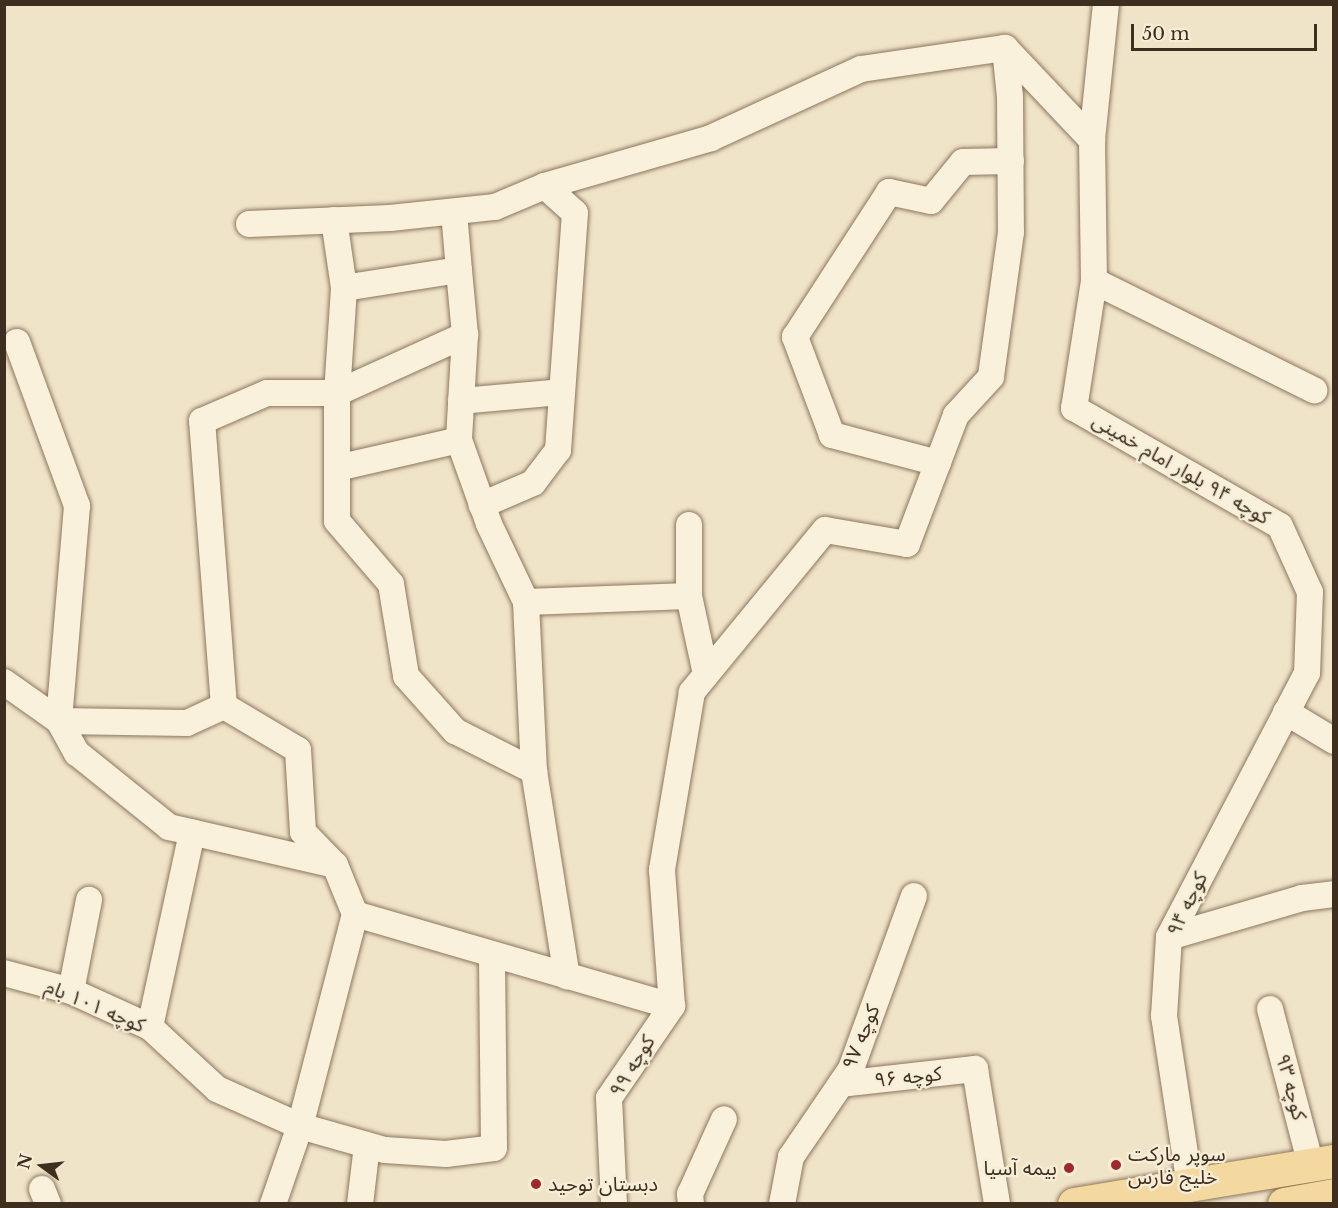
<!DOCTYPE html>
<html>
<head>
<meta charset="utf-8">
<style>
	body { margin:0 }
	#map { position:relative; width:1338px; height:1208px; overflow:hidden; background:#f0e4c8; font-family:"Libre Baskerville","Noto Sans Arabic",serif }
	div>[style] { position:absolute }
	.roads { filter:drop-shadow(0 0 2px #8d765c) drop-shadow(0 0 2px #8d765c) }
	.street>* { height:26px; margin:-13px; padding:0 13px; transform-origin:13px; border-radius:13px; background:#faf1dc }
	.primary>* { height:33px; margin:-16.5px; padding:0 16.5px; transform-origin:16.5px; border-radius:16.5px; background:#f3d9a0 }
	.dots>* { width:16px; height:16px; translate:-50% -50%; box-sizing:border-box; border:3px solid #f7eed8; border-radius:50% }
	span { translate:-50% -50%; white-space:nowrap; text-align:center; line-height:1.15; -webkit-text-stroke:4.5px #f7eed8; paint-order:stroke }
	.street-label { font-size:20px; color:#3d2e20 }
	.poi-label { font-size:20px; color:#3d2e20 }
	.left { translate:0 -50%; text-align:left }
	.right { translate:-100% -50%; text-align:right }
	.frame { position:absolute; inset:0; border:6px solid #3d2e20; pointer-events:none }
	.north { position:absolute; left:12px; top:1136px; width:60px; height:60px; -webkit-text-stroke:4px #f7eed8; paint-order:stroke; rotate:285deg; font-size:16px; font-weight:700; line-height:24px; text-align:center; color:#3d2e20 }
	.north::after { content:''; display:block; margin:auto; width:21px; height:27px; background:#3d2e20; clip-path:polygon(50% 0,100% 100%,50% 72%,0 100%) }
	.scale { position:absolute; left:1131px; top:24px; width:186px; height:27px; box-sizing:border-box; border:3px solid #3d2e20; border-top:0; padding-left:8px; font-size:18px; line-height:21px; white-space:nowrap; color:#3d2e20; -webkit-text-stroke:4px #f7eed8; paint-order:stroke }
</style>
</head>
<body>
<div id="map">
	<div class="roads">
		<div class="street">
			<div style="left:1106px;top:4px;width:137px;rotate:95.9deg"></div>
			<div style="left:1092px;top:140px;width:141px;rotate:89.2deg"></div>
			<div style="left:1094px;top:281px;width:129px;rotate:98.9deg"></div>
			<div style="left:1074px;top:408px;width:237px;rotate:29.8deg"></div>
			<div style="left:1280px;top:526px;width:72px;rotate:65.6deg"></div>
			<div style="left:1310px;top:592px;width:81px;rotate:92.1deg"></div>
			<div style="left:1307px;top:673px;width:298px;rotate:117.6deg"></div>
			<div style="left:1169px;top:937px;width:79px;rotate:93.6deg"></div>
			<div style="left:1164px;top:1016px;width:171px;rotate:81.3deg"></div>
			<div style="left:1005px;top:48px;width:127px;rotate:46.6deg"></div>
			<div style="left:545px;top:186px;width:173px;rotate:-16.1deg"></div>
			<div style="left:711px;top:138px;width:165px;rotate:-24.7deg"></div>
			<div style="left:861px;top:69px;width:146px;rotate:-8.3deg"></div>
			<div style="left:1005px;top:48px;width:49px;rotate:84.2deg"></div>
			<div style="left:1010px;top:97px;width:135px;rotate:89.6deg"></div>
			<div style="left:1011px;top:232px;width:146px;rotate:97.9deg"></div>
			<div style="left:991px;top:377px;width:52px;rotate:132.6deg"></div>
			<div style="left:956px;top:415px;width:138px;rotate:110.8deg"></div>
			<div style="left:907px;top:544px;width:83px;rotate:-170.3deg"></div>
			<div style="left:825px;top:530px;width:210px;rotate:129.4deg"></div>
			<div style="left:692px;top:692px;width:181px;rotate:99.6deg"></div>
			<div style="left:662px;top:870px;width:136px;rotate:85.8deg"></div>
			<div style="left:454px;top:212px;width:58px;rotate:85.1deg"></div>
			<div style="left:334px;top:220px;width:69px;rotate:81.6deg"></div>
			<div style="left:249px;top:224px;width:141px;rotate:-2.4deg"></div>
			<div style="left:390px;top:218px;width:106px;rotate:-6deg"></div>
			<div style="left:495px;top:207px;width:54px;rotate:-22.8deg"></div>
			<div style="left:545px;top:186px;width:40px;rotate:42deg"></div>
			<div style="left:575px;top:213px;width:238px;rotate:94.1deg"></div>
			<div style="left:558px;top:450px;width:41px;rotate:127.1deg"></div>
			<div style="left:533px;top:483px;width:56px;rotate:156.7deg"></div>
			<div style="left:1094px;top:281px;width:246px;rotate:26.4deg"></div>
			<div style="left:465px;top:335px;width:65px;rotate:-95.3deg"></div>
			<div style="left:459px;top:270px;width:116px;rotate:171.1deg"></div>
			<div style="left:344px;top:288px;width:105px;rotate:93.8deg"></div>
			<div style="left:337px;top:393px;width:128px;rotate:90deg"></div>
			<div style="left:337px;top:521px;width:83px;rotate:49.4deg"></div>
			<div style="left:391px;top:584px;width:93px;rotate:80.7deg"></div>
			<div style="left:406px;top:676px;width:74px;rotate:48.3deg"></div>
			<div style="left:455px;top:731px;width:89px;rotate:26.9deg"></div>
			<div style="left:534px;top:771px;width:208px;rotate:80.9deg"></div>
			<div style="left:17px;top:342px;width:175px;rotate:69.9deg"></div>
			<div style="left:77px;top:506px;width:216px;rotate:94.8deg"></div>
			<div style="left:59px;top:721px;width:128px;rotate:0.9deg"></div>
			<div style="left:187px;top:723px;width:41px;rotate:-24.7deg"></div>
			<div style="left:224px;top:706px;width:86px;rotate:30.7deg"></div>
			<div style="left:298px;top:750px;width:82px;rotate:86.5deg"></div>
			<div style="left:303px;top:832px;width:46px;rotate:45.9deg"></div>
			<div style="left:335px;top:865px;width:53px;rotate:67.8deg"></div>
			<div style="left:355px;top:914px;width:219px;rotate:104.5deg"></div>
			<div style="left:300px;top:1126px;width:88px;rotate:15.8deg"></div>
			<div style="left:385px;top:1150px;width:61px;rotate:3.8deg"></div>
			<div style="left:446px;top:1154px;width:48px;rotate:-7.1deg"></div>
			<div style="left:494px;top:1148px;width:193px;rotate:-90.6deg"></div>
			<div style="left:461px;top:401px;width:101px;rotate:-5.1deg"></div>
			<div style="left:938px;top:463px;width:110px;rotate:-165.2deg"></div>
			<div style="left:832px;top:435px;width:105px;rotate:-110.7deg"></div>
			<div style="left:795px;top:337px;width:173px;rotate:-57deg"></div>
			<div style="left:889px;top:192px;width:43px;rotate:12.1deg"></div>
			<div style="left:931px;top:201px;width:50px;rotate:-50.6deg"></div>
			<div style="left:963px;top:162px;width:48px;rotate:-1.2deg"></div>
			<div style="left:337px;top:468px;width:125px;rotate:-12.9deg"></div>
			<div style="left:689px;top:525px;width:71px;rotate:90deg"></div>
			<div style="left:689px;top:596px;width:80px;rotate:77.7deg"></div>
			<div style="left:526px;top:602px;width:163px;rotate:-2.1deg"></div>
			<div style="left:4px;top:682px;width:67px;rotate:35.3deg"></div>
			<div style="left:59px;top:721px;width:37px;rotate:61deg"></div>
			<div style="left:77px;top:753px;width:118px;rotate:38.8deg"></div>
			<div style="left:169px;top:827px;width:170px;rotate:12.9deg"></div>
			<div style="left:224px;top:706px;width:286px;rotate:-94.4deg"></div>
			<div style="left:202px;top:421px;width:71px;rotate:-23.3deg"></div>
			<div style="left:267px;top:393px;width:70px"></div>
			<div style="left:337px;top:393px;width:141px;rotate:-24.4deg"></div>
			<div style="left:465px;top:335px;width:105px;rotate:93.3deg"></div>
			<div style="left:459px;top:440px;width:89px;rotate:70.3deg"></div>
			<div style="left:489px;top:524px;width:86px;rotate:64.6deg"></div>
			<div style="left:526px;top:602px;width:169px;rotate:87.3deg"></div>
			<div style="left:1286px;top:712px;width:56px;rotate:31.1deg"></div>
			<div style="left:355px;top:914px;width:330px;rotate:16.2deg"></div>
			<div style="left:1169px;top:937px;width:139px;rotate:-16.3deg"></div>
			<div style="left:1302px;top:898px;width:32px;rotate:-7deg"></div>
			<div style="left:4px;top:973px;width:69px;rotate:15deg"></div>
			<div style="left:71px;top:991px;width:87px;rotate:24.5deg"></div>
			<div style="left:150px;top:1027px;width:91px;rotate:42.8deg"></div>
			<div style="left:217px;top:1089px;width:91px;rotate:24deg"></div>
			<div style="left:300px;top:1126px;width:83px;rotate:109.1deg"></div>
			<div style="left:71px;top:991px;width:93px;rotate:-78.8deg"></div>
			<div style="left:1270px;top:1009px;width:161px;rotate:75.3deg"></div>
			<div style="left:150px;top:1027px;width:199px;rotate:-77.8deg"></div>
			<div style="left:841px;top:1084px;width:135px;rotate:-6.4deg"></div>
			<div style="left:975px;top:1069px;width:137px;rotate:80.7deg"></div>
			<div style="left:42px;top:1189px;width:16px;rotate:68deg"></div>
			<div style="left:360px;top:1204px;width:59px;rotate:-83.2deg"></div>
			<div style="left:614px;top:1204px;width:106px;rotate:-92.7deg"></div>
			<div style="left:609px;top:1098px;width:112px;rotate:-55.6deg"></div>
			<div style="left:691px;top:1204px;width:10px;rotate:-96deg"></div>
			<div style="left:690px;top:1194px;width:82px;rotate:-65.6deg"></div>
			<div style="left:782px;top:1204px;width:48px;rotate:-79.2deg"></div>
			<div style="left:791px;top:1157px;width:107px;rotate:-55.7deg"></div>
			<div style="left:851px;top:1069px;width:184px;rotate:-70deg"></div>
		</div>
		<div class="primary">
			<div style="left:1074px;top:1204px;width:264px;rotate:-9.4deg"></div>
			<div style="left:1284px;top:1204px;width:51px;rotate:-10.2deg"></div>
		</div>
	</div>
	<div class="dots">
		<div style="left:1116px;top:1165px;background:#9e2a2b"></div>
		<div style="left:1069px;top:1168px;background:#9e2a2b"></div>
		<div style="left:536px;top:1184px;background:#9e2a2b"></div>
	</div>
	<div class="street-label">
		<span style="left:1181px;top:469px;rotate:30deg">کوچه ۹۴ بلوار امام خمینی</span>
		<span style="left:1187px;top:904px;rotate:-64deg">کوچه ۹۴</span>
		<span style="left:95px;top:1006px;rotate:23deg">کوچه ۱۰۱ بام</span>
		<span style="left:861px;top:1037px;rotate:-68deg">کوچه ۹۷</span>
		<span style="left:632px;top:1066px;rotate:-58deg">کوچه ۹۹</span>
		<span style="left:908px;top:1077px;rotate:-6deg">کوچه ۹۶</span>
		<span style="left:1291px;top:1087px;rotate:75deg">کوچه ۹۳</span>
	</div>
	<div class="poi-label">
		<span class="left" style="left:1128px;top:1166px">سوپر مارکت<br>خلیج فارس</span>
		<span class="right" style="left:1057px;top:1168px">بیمه آسیا</span>
		<span class="left" style="left:548px;top:1184px">دبستان توحید</span>
	</div>
	<div class="frame"></div>
	<div class="north">N</div>
	<div class="scale">50 m</div>
</div>
</body>
</html>
